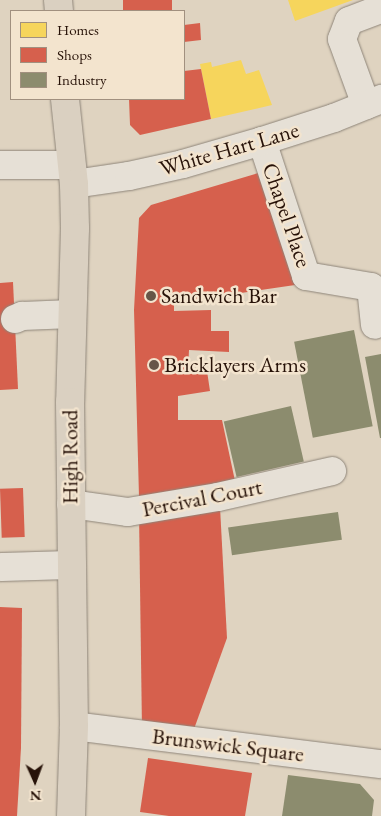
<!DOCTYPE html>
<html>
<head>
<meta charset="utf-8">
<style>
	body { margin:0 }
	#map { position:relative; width:381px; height:816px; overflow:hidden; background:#dfd3c0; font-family:"EB Garamond",serif }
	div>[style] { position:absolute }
	.homes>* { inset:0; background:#f6d55c }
	.shops>* { inset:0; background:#d6604d; transform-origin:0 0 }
	.industry>* { inset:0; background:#8c8c6e; transform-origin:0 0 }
	.roads { filter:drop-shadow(0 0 1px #8e8579) drop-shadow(0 0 1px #8e8579) }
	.minor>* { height:28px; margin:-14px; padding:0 14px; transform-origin:14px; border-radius:14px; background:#e6e0d6 }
	.major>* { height:28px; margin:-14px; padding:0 14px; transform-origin:14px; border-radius:14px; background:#dad0c1 }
	.dots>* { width:14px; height:14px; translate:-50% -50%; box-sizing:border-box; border:2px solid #f3e4ce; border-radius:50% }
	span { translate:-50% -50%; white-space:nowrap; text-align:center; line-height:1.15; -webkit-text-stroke:5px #f3e4ce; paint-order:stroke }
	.street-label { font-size:22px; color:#271208 }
	.poi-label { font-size:22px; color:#271208 }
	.left { translate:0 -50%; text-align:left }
	.legend { position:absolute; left:10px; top:10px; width:175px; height:90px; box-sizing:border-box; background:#f3e4ce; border:1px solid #a1907f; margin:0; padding:6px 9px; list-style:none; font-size:15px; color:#271208 }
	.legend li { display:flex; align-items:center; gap:10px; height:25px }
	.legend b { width:25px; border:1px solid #a1907f }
	.north { position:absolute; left:10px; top:756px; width:50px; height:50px; -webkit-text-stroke:4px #f3e4ce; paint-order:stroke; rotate:178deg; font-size:14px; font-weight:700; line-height:20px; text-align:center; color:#271208 }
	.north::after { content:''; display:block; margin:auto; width:18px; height:22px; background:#271208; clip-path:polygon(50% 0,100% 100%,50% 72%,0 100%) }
</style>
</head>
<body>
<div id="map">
	<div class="homes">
		<div style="clip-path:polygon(288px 0,353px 0,295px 21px)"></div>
		<div style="clip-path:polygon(241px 60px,246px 74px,259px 70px,272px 105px,211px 119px,200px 64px,211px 62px,212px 67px)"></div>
	</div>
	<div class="shops">
		<div style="left:123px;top:0;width:49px;height:11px"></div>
		<div style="clip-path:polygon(200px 23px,201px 40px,184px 42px,184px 25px)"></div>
		<div style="clip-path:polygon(201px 69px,211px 119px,140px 135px,130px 125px,129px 99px,184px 99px,184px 71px)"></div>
		<div style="clip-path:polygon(265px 171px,295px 285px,174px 303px,174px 311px,211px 310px,211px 331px,229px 331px,229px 352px,189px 350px,188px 371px,207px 371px,210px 391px,178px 396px,178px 420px,222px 420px,235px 481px,139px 497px,134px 310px,139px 218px,151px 205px)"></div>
		<div style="clip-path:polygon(13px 282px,18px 389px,0 390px,0 283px)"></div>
		<div style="left:23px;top:488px;width:49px;height:23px;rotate:88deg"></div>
		<div style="clip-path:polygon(220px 507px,227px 638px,194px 729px,142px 730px,139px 513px)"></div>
		<div style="clip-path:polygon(0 607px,22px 608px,21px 748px,17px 816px,0 816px)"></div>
		<div style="clip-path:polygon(148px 758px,252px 773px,245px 816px,169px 816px,140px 812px)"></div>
	</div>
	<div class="industry">
		<div style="left:354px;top:330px;width:98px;height:61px;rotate:79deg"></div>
		<div style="clip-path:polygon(381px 354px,381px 438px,380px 438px,365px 357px)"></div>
		<div style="left:291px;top:406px;width:57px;height:69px;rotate:77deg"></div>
		<div style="left:338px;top:512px;width:28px;height:111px;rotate:82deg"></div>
		<div style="clip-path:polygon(288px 775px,360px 784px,374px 800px,372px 816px,282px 816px)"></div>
	</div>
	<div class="roads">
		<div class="minor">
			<div style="left:366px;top:105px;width:70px;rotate:-110deg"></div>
			<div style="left:342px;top:39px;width:19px;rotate:-69deg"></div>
			<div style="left:349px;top:21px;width:34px;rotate:-21deg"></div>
			<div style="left:262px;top:141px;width:142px;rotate:71.9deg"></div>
			<div style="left:306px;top:276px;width:66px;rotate:9.6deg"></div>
			<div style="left:371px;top:287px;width:38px;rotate:84deg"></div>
			<div style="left:0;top:165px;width:71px"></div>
			<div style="left:74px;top:184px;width:56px;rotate:-8.3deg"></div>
			<div style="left:129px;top:176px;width:55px;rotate:-12.5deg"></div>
			<div style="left:183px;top:164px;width:82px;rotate:-16.2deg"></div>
			<div style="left:262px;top:141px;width:76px;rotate:-17.7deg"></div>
			<div style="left:334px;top:118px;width:51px;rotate:-22deg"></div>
			<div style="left:15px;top:319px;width:8px;rotate:-23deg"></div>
			<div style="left:22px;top:316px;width:50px;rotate:-2.3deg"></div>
			<div style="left:71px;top:504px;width:58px;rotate:8deg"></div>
			<div style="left:128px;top:512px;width:91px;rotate:-9.5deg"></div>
			<div style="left:218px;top:497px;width:117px;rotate:-12.8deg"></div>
			<div style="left:0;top:567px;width:72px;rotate:-1.6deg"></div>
			<div style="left:74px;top:726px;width:309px;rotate:7.1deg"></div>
		</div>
		<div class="major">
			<div style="left:58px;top:0;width:11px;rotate:85deg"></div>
			<div style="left:65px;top:99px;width:85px;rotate:84deg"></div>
			<div style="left:74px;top:184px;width:44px;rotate:88.7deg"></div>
			<div style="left:75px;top:228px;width:174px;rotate:91.6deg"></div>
			<div style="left:70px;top:402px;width:324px;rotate:89.3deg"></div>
			<div style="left:74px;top:726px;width:90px;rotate:91.9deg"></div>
		</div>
	</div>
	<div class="dots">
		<div style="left:151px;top:296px;background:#675648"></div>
		<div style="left:154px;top:365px;background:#675648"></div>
	</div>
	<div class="street-label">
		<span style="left:229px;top:149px;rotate:-16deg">White Hart Lane</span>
		<span style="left:287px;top:215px;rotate:71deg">Chapel Place</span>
		<span style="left:70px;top:457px;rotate:-90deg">High Road</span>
		<span style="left:202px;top:498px;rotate:-11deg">Percival Court</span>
		<span style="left:228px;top:745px;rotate:7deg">Brunswick Square</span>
	</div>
	<div class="poi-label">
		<span class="left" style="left:161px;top:296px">Sandwich Bar</span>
		<span class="left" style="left:164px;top:365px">Bricklayers Arms</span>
	</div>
	<ul class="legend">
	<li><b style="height:14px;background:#f6d55c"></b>Homes</li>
	<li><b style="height:14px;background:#d6604d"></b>Shops</li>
	<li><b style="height:14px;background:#8c8c6e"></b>Industry</li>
	</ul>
	<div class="north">N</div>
</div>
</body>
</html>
